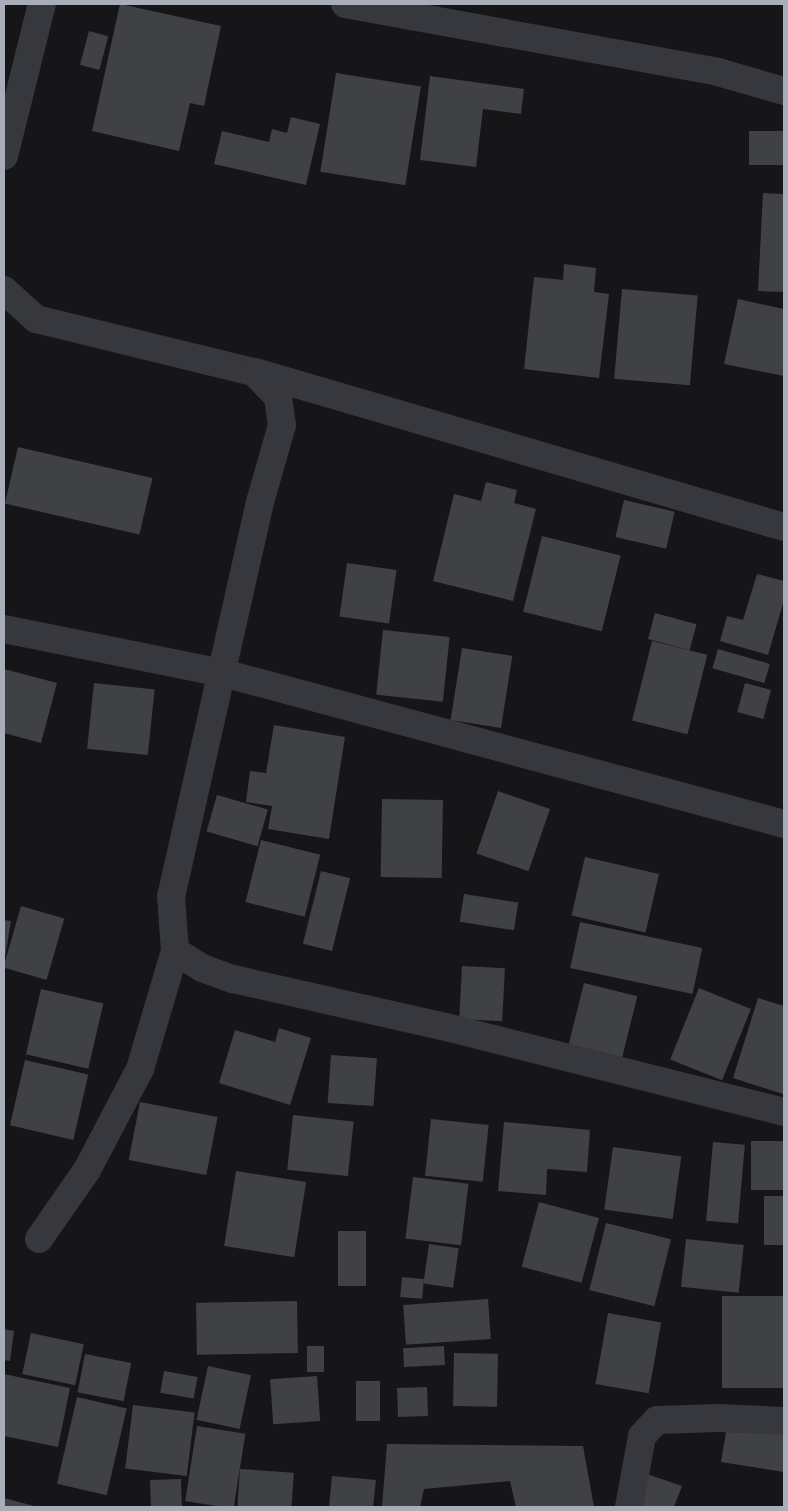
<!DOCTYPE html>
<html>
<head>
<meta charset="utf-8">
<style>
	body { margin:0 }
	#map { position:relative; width:788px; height:1511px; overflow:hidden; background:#161618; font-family:Cabin,sans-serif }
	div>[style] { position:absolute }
	.building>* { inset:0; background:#404145; transform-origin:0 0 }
	.minor>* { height:28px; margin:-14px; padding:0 14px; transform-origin:14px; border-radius:14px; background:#37383d }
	span { translate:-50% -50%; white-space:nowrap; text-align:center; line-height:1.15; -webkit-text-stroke:4.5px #111113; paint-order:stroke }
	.frame { position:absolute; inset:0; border:5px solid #a8adb8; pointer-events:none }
</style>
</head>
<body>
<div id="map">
	<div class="building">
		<div style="clip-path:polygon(120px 4px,221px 26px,204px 106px,190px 103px,179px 151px,92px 131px)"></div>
		<div style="left:89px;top:31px;width:20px;height:35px;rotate:15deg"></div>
		<div style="left:336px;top:73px;width:86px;height:100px;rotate:9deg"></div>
		<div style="clip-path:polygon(430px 76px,524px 89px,521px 114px,483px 109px,476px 167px,420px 160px)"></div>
		<div style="clip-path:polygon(291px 117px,320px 124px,306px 185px,214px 164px,222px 131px,269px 142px,272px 129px,287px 133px)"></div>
		<div style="left:749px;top:131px;width:35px;height:34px"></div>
		<div style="clip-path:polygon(763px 193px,784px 194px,784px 292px,758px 291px)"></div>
		<div style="clip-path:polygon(564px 264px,596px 268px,594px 292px,609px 294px,599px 378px,524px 369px,534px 277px,563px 280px)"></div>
		<div style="left:622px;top:289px;width:76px;height:90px;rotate:5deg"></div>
		<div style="clip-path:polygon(738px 299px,784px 309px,784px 376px,724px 364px)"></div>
		<div style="left:18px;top:447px;width:138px;height:58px;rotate:13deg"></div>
		<div style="clip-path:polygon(486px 482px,517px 490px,514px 503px,536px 509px,513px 601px,433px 581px,454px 494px,481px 501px)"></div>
		<div style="left:624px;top:500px;width:52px;height:38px;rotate:13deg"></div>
		<div style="left:542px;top:536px;width:81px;height:78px;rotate:14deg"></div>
		<div style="left:347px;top:563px;width:50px;height:54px;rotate:8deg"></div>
		<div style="clip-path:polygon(757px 574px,784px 581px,784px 600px,768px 655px,720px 641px,727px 616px,743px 620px)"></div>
		<div style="left:655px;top:613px;width:43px;height:27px;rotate:15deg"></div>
		<div style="left:383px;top:630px;width:67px;height:65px;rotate:6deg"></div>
		<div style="left:652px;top:641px;width:57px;height:82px;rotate:14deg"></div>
		<div style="left:462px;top:648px;width:51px;height:73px;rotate:9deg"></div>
		<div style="left:718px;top:649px;width:54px;height:20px;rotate:16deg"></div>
		<div style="clip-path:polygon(4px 669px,57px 683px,41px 743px,4px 733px)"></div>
		<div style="left:94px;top:683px;width:61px;height:66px;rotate:6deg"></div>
		<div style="left:745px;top:683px;width:27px;height:30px;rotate:15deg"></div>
		<div style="clip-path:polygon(274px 725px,345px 737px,329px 839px,268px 829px,272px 806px,246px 802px,250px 771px,266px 773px)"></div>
		<div style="left:498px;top:791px;width:55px;height:66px;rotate:19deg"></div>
		<div style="left:217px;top:795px;width:53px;height:38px;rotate:16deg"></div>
		<div style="left:382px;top:799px;width:61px;height:78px;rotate:1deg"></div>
		<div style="left:261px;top:840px;width:61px;height:64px;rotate:14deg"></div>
		<div style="left:585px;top:857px;width:76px;height:60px;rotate:13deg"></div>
		<div style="left:321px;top:871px;width:30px;height:75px;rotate:14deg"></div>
		<div style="left:464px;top:894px;width:55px;height:28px;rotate:9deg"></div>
		<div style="left:21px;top:906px;width:45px;height:64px;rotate:16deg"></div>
		<div style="clip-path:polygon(4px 920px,11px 921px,5px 957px,4px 957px)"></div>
		<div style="left:580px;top:922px;width:125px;height:47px;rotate:12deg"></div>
		<div style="left:462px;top:966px;width:43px;height:53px;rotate:3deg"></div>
		<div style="left:584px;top:983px;width:55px;height:64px;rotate:14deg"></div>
		<div style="left:699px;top:988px;width:56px;height:77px;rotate:22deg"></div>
		<div style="left:41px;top:989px;width:64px;height:67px;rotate:13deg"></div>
		<div style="clip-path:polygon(758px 998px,784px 1006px,783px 1094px,733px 1078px)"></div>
		<div style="clip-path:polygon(279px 1028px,311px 1038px,290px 1105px,219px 1083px,235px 1030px,275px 1042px)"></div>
		<div style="left:331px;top:1055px;width:46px;height:48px;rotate:4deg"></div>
		<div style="left:25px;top:1060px;width:65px;height:67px;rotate:13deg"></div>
		<div style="left:140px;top:1102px;width:79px;height:59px;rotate:11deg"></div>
		<div style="left:293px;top:1115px;width:61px;height:55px;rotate:6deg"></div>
		<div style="left:431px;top:1119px;width:58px;height:57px;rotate:6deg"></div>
		<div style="clip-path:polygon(504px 1122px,590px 1130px,587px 1172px,547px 1169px,546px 1195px,498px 1191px)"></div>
		<div style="left:784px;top:1141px;width:49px;height:33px;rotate:90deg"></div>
		<div style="left:713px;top:1142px;width:32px;height:79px;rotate:5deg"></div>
		<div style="left:613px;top:1147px;width:69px;height:63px;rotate:8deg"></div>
		<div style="left:236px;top:1171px;width:71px;height:76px;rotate:9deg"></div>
		<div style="left:413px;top:1177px;width:56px;height:62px;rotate:7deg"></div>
		<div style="left:784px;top:1196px;width:49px;height:20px;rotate:90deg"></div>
		<div style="left:539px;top:1202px;width:62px;height:67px;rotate:15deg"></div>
		<div style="left:606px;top:1223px;width:67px;height:69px;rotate:14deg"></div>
		<div style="left:338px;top:1231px;width:28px;height:55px"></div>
		<div style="left:686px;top:1239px;width:58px;height:48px;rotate:6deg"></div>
		<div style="left:429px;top:1244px;width:30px;height:40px;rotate:8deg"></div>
		<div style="left:402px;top:1277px;width:22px;height:20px;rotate:5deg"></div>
		<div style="left:784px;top:1296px;width:92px;height:62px;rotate:90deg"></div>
		<div style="left:488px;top:1299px;width:40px;height:85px;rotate:86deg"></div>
		<div style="left:297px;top:1301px;width:52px;height:101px;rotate:89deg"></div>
		<div style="left:608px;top:1313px;width:54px;height:72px;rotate:10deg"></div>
		<div style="clip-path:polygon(4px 1329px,14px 1331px,10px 1361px,4px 1360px)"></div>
		<div style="left:31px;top:1333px;width:54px;height:42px;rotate:12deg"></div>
		<div style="left:307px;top:1346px;width:17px;height:26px"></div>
		<div style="left:444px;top:1346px;width:19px;height:41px;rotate:87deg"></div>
		<div style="left:454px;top:1353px;width:44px;height:53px;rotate:1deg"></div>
		<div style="left:85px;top:1354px;width:47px;height:39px;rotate:11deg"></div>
		<div style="left:208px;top:1366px;width:44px;height:55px;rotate:12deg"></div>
		<div style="left:164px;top:1371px;width:34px;height:22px;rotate:10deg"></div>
		<div style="clip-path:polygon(4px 1374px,70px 1388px,58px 1447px,4px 1436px)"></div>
		<div style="left:317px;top:1376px;width:45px;height:47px;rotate:86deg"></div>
		<div style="left:356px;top:1381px;width:24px;height:40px"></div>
		<div style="left:427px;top:1387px;width:29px;height:30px;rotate:88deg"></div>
		<div style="left:77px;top:1397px;width:51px;height:89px;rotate:13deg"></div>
		<div style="left:133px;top:1405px;width:62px;height:64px;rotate:7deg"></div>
		<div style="clip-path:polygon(730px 1409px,784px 1417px,784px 1472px,721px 1462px)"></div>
		<div style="left:197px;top:1426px;width:49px;height:76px;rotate:9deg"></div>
		<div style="clip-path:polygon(387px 1444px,583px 1446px,594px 1507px,516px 1507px,510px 1481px,424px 1489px,420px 1507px,382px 1507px)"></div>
		<div style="left:240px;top:1469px;width:54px;height:38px;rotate:4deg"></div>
		<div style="clip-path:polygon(635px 1470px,682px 1486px,674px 1507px,622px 1507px)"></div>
		<div style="clip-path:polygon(332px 1476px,376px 1480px,373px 1507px,329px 1507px)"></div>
		<div style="left:181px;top:1479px;width:27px;height:31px;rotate:88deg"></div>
		<div style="clip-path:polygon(4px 1498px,38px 1507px,4px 1507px)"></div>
	</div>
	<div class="minor">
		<div style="left:345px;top:4px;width:379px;rotate:10.3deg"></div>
		<div style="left:718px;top:72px;width:69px;rotate:16.1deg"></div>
		<div style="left:4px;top:156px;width:157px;rotate:-76deg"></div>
		<div style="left:4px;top:290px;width:43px;rotate:42.2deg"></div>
		<div style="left:36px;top:319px;width:224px;rotate:13.7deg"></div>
		<div style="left:254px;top:372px;width:35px;rotate:46deg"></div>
		<div style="left:278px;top:397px;width:28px;rotate:82deg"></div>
		<div style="left:282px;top:425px;width:80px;rotate:105.9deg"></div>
		<div style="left:260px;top:502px;width:404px;rotate:102.7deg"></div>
		<div style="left:171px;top:896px;width:55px;rotate:85.8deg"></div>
		<div style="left:175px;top:951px;width:32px;rotate:32deg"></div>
		<div style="left:202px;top:968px;width:33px;rotate:20deg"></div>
		<div style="left:233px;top:979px;width:222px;rotate:12.7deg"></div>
		<div style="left:450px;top:1028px;width:344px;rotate:14.1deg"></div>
		<div style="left:255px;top:372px;width:551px;rotate:16.33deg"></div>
		<div style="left:4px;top:629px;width:223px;rotate:11.4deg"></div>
		<div style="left:223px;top:673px;width:581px;rotate:15.06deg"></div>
		<div style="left:39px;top:1239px;width:84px;rotate:-55.2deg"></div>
		<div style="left:87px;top:1170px;width:114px;rotate:-62.3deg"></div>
		<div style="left:140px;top:1069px;width:123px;rotate:-73.5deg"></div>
		<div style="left:629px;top:1507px;width:72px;rotate:-79.6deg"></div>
		<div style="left:642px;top:1436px;width:22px;rotate:-47deg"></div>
		<div style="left:657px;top:1420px;width:61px;rotate:-1.9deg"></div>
		<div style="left:718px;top:1418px;width:66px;rotate:2.6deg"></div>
	</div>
	<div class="frame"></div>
</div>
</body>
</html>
